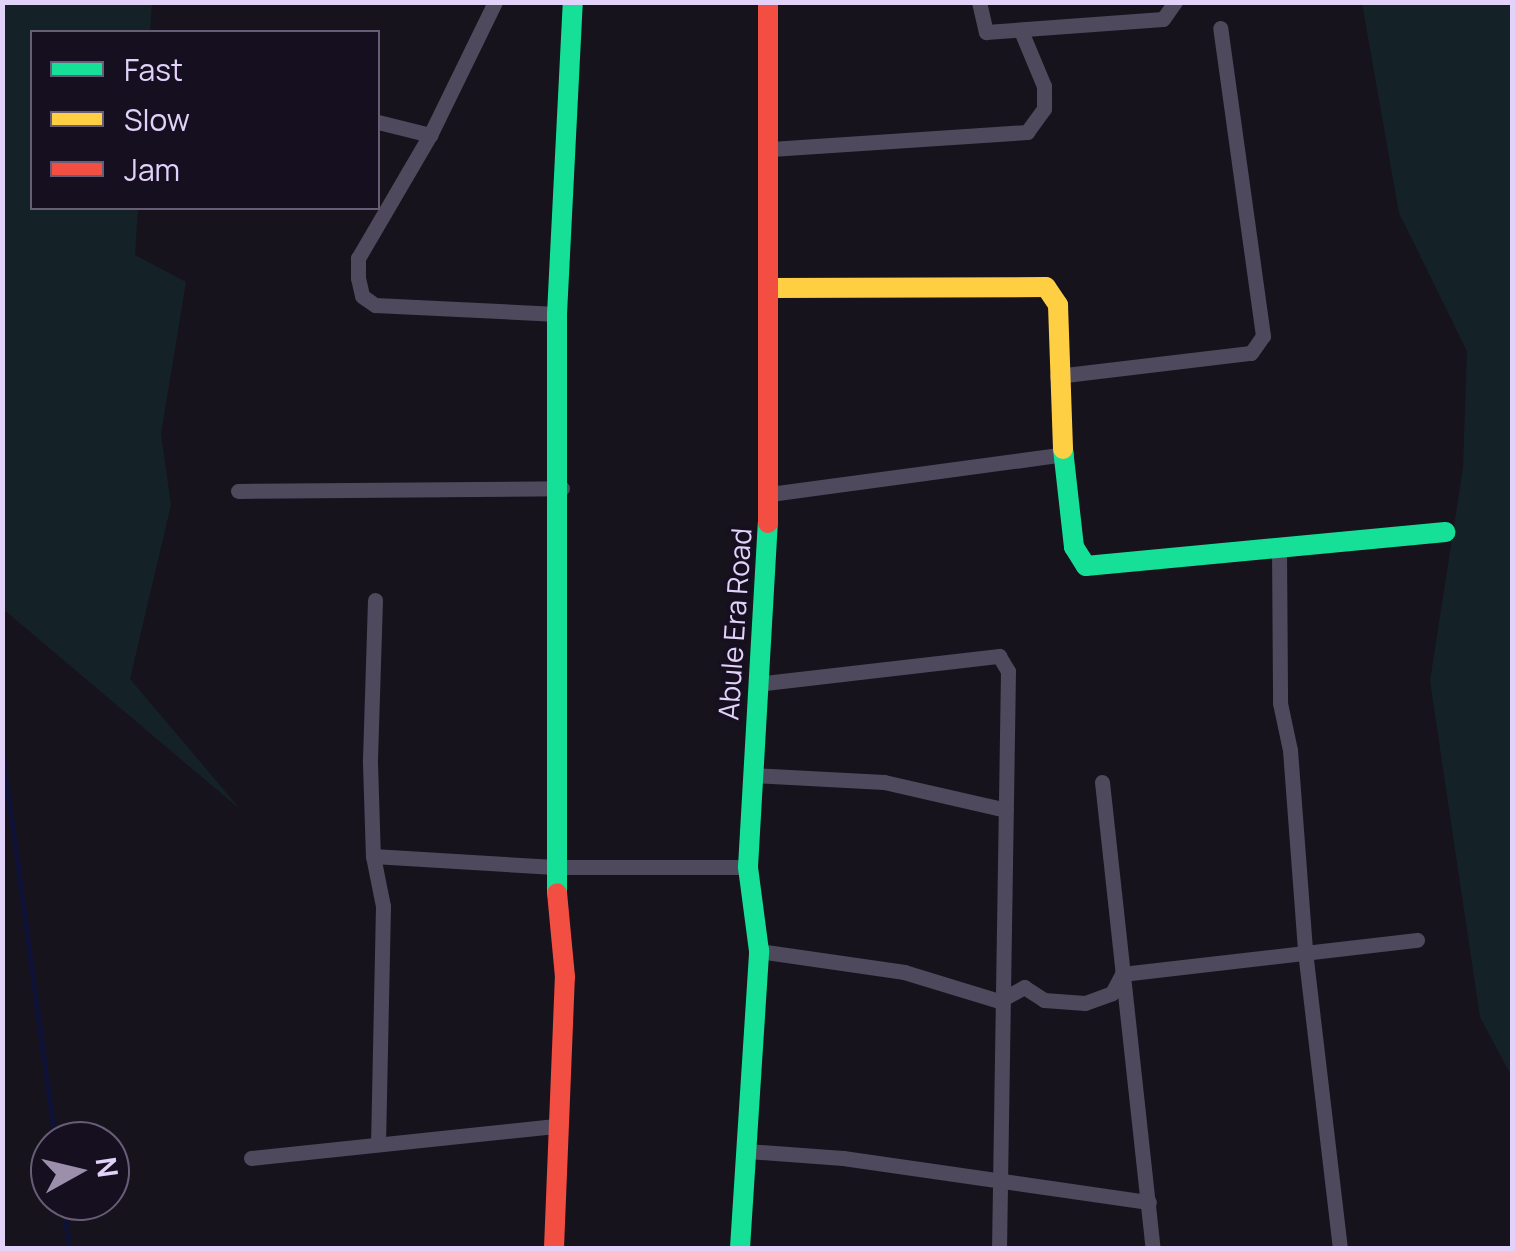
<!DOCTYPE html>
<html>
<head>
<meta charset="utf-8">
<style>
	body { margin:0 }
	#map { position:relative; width:1515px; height:1251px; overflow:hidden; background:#17131c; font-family:Manrope,sans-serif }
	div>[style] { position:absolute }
	.green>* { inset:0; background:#142227 }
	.stream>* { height:5px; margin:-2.5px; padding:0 2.5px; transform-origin:2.5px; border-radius:2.5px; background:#0f1237 }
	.street>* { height:15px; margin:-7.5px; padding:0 7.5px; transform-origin:7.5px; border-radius:7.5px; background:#4e495c }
	.fast>* { height:20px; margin:-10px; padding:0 10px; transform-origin:10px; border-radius:10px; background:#16e098 }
	.slow>* { height:20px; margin:-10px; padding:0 10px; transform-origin:10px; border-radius:10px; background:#ffcf43 }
	.jam>* { height:20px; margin:-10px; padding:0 10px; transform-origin:10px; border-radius:10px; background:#f24e42 }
	span { translate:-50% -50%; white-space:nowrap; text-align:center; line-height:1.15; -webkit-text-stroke:8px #160f20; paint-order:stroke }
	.street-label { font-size:28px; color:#e2d2fa }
	.frame { position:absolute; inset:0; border:5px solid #e2d2fa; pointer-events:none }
	.legend { position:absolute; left:30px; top:30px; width:350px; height:180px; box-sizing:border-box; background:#160f20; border:2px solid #685d77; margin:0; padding:12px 18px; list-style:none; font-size:30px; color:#e2d2fa }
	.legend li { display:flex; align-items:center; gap:20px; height:50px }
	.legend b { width:50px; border:2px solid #685d77 }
	.north { position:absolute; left:30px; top:1121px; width:100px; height:100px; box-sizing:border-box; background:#160f20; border:2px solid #685d77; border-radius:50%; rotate:82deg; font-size:28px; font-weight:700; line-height:40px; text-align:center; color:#e2d2fa }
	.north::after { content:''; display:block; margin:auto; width:35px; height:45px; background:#9b8fac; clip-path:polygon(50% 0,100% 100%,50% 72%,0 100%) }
</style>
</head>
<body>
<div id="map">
	<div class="green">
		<div style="clip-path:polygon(3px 2px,152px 3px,150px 32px,32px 32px,32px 208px,138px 208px,135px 255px,186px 282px,161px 434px,171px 505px,130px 679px,241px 810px,3px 609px)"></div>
		<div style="clip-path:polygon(1362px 3px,1512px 3px,1512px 1077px,1480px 1017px,1430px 681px,1463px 468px,1467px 351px,1399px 213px)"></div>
	</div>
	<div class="stream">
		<div style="left:2px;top:750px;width:395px;rotate:82.3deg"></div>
		<div style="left:63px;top:1201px;width:47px;rotate:82.7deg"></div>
	</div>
	<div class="street">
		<div style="left:495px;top:2px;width:148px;rotate:116deg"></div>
		<div style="left:430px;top:135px;width:143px;rotate:120.3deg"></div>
		<div style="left:358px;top:258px;width:20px;rotate:90deg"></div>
		<div style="left:358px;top:278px;width:18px;rotate:77deg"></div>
		<div style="left:362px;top:296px;width:16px;rotate:35deg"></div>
		<div style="left:375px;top:305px;width:182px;rotate:2.8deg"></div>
		<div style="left:979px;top:2px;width:31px;rotate:77deg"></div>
		<div style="left:986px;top:32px;width:177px;rotate:-4.2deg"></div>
		<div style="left:1163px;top:19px;width:21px;rotate:-55deg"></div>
		<div style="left:378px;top:122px;width:54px;rotate:14deg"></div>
		<div style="left:771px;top:149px;width:257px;rotate:-3.8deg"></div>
		<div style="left:1027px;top:132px;width:29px;rotate:-54deg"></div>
		<div style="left:1044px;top:109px;width:23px;rotate:-90deg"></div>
		<div style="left:1044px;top:86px;width:60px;rotate:-112.7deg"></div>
		<div style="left:1057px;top:376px;width:195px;rotate:-6.8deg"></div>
		<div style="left:1251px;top:353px;width:21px;rotate:-55deg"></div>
		<div style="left:1263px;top:336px;width:311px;rotate:-97.9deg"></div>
		<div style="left:238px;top:491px;width:324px;rotate:-0.5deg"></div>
		<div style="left:770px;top:494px;width:299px;rotate:-7.7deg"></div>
		<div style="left:1279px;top:548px;width:155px;rotate:89.6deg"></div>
		<div style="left:1280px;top:703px;width:48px;rotate:78deg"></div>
		<div style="left:1290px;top:750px;width:202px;rotate:85.7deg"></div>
		<div style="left:1305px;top:951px;width:299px;rotate:83.3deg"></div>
		<div style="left:375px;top:600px;width:163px;rotate:91.8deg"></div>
		<div style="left:370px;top:763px;width:93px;rotate:88.2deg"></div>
		<div style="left:373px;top:856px;width:51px;rotate:78.7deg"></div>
		<div style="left:383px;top:906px;width:234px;rotate:91.2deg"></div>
		<div style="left:756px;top:684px;width:245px;rotate:-6.6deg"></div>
		<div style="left:999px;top:656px;width:17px;rotate:59deg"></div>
		<div style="left:1008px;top:671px;width:577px;rotate:90.89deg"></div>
		<div style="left:753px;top:775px;width:131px;rotate:3.1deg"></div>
		<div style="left:884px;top:782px;width:125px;rotate:12.9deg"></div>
		<div style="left:1102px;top:782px;width:469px;rotate:83.8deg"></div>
		<div style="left:373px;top:856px;width:182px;rotate:3.5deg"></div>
		<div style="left:555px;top:867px;width:193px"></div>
		<div style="left:759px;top:951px;width:147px;rotate:8.2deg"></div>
		<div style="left:904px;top:972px;width:99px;rotate:17deg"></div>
		<div style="left:999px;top:1001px;width:29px;rotate:-29deg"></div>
		<div style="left:1024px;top:987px;width:24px;rotate:33deg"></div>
		<div style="left:1044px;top:1000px;width:41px;rotate:4.2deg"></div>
		<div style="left:1085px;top:1003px;width:29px;rotate:-20deg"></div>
		<div style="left:1112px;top:993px;width:21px;rotate:-62deg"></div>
		<div style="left:1122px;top:974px;width:297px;rotate:-6.6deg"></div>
		<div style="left:747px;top:1151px;width:96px;rotate:4.2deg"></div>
		<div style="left:843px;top:1158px;width:309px;rotate:8.2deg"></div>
		<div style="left:251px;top:1158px;width:306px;rotate:-6deg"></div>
	</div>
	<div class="fast">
		<div style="left:1063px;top:449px;width:99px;rotate:83.6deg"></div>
		<div style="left:1074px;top:547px;width:22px;rotate:58deg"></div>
		<div style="left:1086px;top:566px;width:361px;rotate:-5.4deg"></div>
		<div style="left:557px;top:893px;width:579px;rotate:-90deg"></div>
		<div style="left:557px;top:314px;width:312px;rotate:-87.1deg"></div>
		<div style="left:740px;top:1248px;width:298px;rotate:-86.3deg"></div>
		<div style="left:759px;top:951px;width:85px;rotate:-97.5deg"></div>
		<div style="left:748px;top:867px;width:345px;rotate:-86.7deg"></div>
	</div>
	<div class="slow">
		<div style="left:770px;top:288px;width:276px;rotate:-0.2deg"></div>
		<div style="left:1046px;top:287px;width:22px;rotate:56deg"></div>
		<div style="left:1058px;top:305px;width:144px;rotate:88deg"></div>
	</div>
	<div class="jam">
		<div style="left:768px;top:2px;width:521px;rotate:90deg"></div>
		<div style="left:554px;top:1248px;width:271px;rotate:-87.7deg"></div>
		<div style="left:565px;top:977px;width:84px;rotate:-95.4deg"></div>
	</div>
	<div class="street-label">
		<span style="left:734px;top:624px;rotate:-86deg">Abule Era Road</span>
	</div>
	<div class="frame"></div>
	<ul class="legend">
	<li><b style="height:12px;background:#16e098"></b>Fast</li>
	<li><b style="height:12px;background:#ffcf43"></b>Slow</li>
	<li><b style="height:12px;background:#f24e42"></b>Jam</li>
	</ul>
	<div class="north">N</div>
</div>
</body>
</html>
